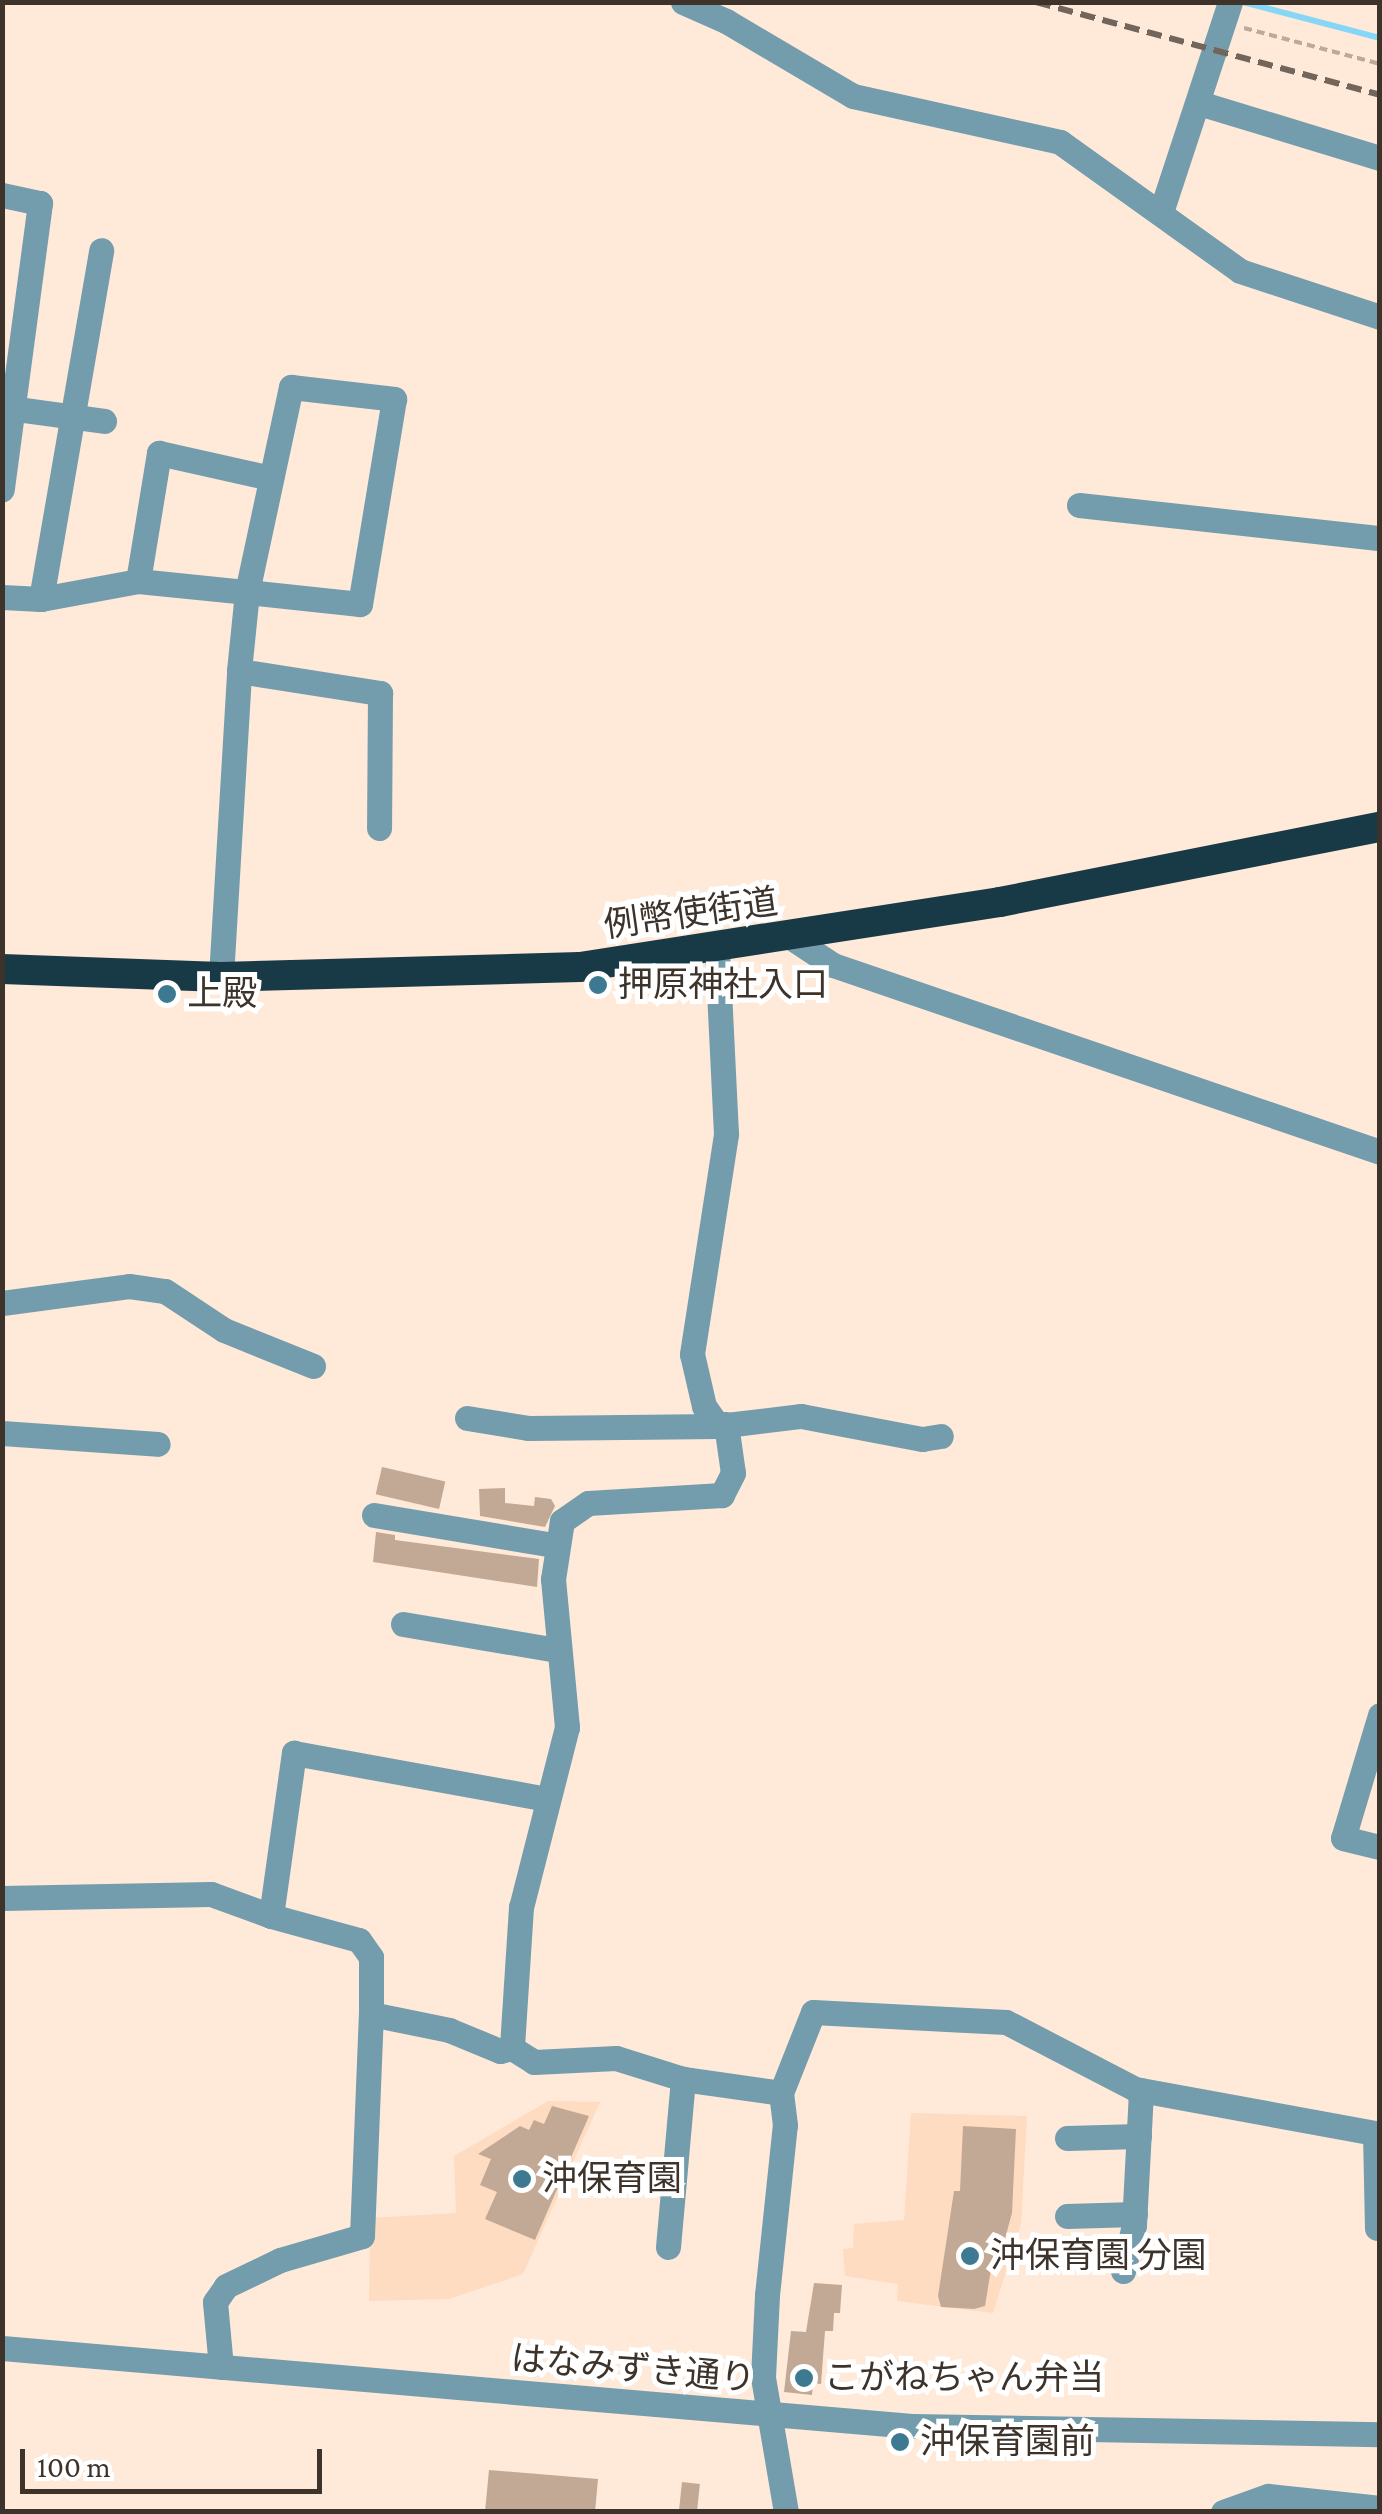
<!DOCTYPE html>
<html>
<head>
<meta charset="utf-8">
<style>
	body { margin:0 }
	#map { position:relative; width:1382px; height:2514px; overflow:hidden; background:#ffe9d8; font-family:"Crimson Pro","Noto Sans JP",serif }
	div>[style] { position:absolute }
	.built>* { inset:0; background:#fedcc2 }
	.stream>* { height:6px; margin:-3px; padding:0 3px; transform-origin:3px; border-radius:3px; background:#85d6f7 }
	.building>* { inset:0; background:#c2a995; transform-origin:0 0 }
	.path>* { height:4px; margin-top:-2px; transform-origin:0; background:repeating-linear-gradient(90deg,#bba99c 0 8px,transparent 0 13px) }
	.minor>* { height:25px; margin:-12.5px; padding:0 12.5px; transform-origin:12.5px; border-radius:12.5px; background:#739cad }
	.highway>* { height:30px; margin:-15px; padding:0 15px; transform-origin:15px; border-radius:15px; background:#183a47 }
	.rail>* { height:6px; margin-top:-3px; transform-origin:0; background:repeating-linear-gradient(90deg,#72655b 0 15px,transparent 0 23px) }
	.dots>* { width:28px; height:28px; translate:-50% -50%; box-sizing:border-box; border:5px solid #fff; border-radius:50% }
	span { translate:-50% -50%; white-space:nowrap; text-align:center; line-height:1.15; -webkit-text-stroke:10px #fff; paint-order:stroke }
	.street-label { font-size:35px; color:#3d332b }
	.poi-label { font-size:35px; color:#3d332b }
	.left { translate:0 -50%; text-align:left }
	.frame { position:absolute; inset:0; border:5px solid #3d332b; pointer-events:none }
	.scale { position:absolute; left:20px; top:2449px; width:302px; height:45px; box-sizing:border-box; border:5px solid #3d332b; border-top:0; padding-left:12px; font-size:30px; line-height:35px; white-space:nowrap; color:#3d332b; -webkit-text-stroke:8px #fff; paint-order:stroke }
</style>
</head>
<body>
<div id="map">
	<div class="built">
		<div style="clip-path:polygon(548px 2101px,600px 2102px,523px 2274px,449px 2299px,369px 2301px,370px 2218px,456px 2213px,454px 2156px)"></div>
		<div style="clip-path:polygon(911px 2113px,1027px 2116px,1021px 2224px,993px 2313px,897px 2301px,898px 2284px,845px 2276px,843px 2249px,853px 2248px,854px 2224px,904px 2220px)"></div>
	</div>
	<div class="stream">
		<div style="left:1243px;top:2px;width:142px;rotate:14.7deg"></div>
	</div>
	<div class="building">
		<div style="left:382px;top:1467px;width:65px;height:28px;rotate:13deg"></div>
		<div style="clip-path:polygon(505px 1488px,505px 1503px,534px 1506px,535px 1497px,551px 1499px,555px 1506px,545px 1527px,480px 1516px,479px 1489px)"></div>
		<div style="clip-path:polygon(376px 1532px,395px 1535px,395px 1540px,539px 1559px,537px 1587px,373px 1562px)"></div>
		<div style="clip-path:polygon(552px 2106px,589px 2116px,535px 2240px,485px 2219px,497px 2192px,480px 2185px,491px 2159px,478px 2154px,520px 2126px,529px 2130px,534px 2120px,544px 2124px)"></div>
		<div style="clip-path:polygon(963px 2126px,1016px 2129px,1012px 2213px,1003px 2246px,995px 2245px,985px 2306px,974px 2309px,941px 2307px,938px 2296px,954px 2191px,960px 2191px)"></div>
		<div style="clip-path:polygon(814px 2283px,842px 2285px,840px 2313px,834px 2313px,833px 2331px,825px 2331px,821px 2384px,813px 2383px,812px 2395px,784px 2392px,791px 2331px,806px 2332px)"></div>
		<div style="clip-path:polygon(489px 2470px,598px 2479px,595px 2512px,485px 2512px)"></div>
		<div style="left:682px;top:2482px;width:18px;height:30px;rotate:6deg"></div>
	</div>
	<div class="path">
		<div style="left:1244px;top:28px;width:141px;rotate:14.8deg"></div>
	</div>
	<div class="minor">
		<div style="left:683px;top:2px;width:47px;rotate:23.8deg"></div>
		<div style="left:726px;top:21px;width:147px;rotate:30.6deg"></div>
		<div style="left:853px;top:96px;width:212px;rotate:12.5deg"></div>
		<div style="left:1060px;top:142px;width:221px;rotate:35.6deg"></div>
		<div style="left:1240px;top:271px;width:147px;rotate:18.2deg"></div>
		<div style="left:1199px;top:103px;width:189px;rotate:16.9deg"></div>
		<div style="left:2px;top:195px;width:39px;rotate:12deg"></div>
		<div style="left:40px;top:203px;width:289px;rotate:97.6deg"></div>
		<div style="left:1161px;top:212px;width:221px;rotate:-71.8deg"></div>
		<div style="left:291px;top:387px;width:104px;rotate:6.6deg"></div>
		<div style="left:394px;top:399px;width:208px;rotate:99.4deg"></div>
		<div style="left:360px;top:604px;width:114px;rotate:-173.9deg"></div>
		<div style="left:247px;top:592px;width:210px;rotate:-77.9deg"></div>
		<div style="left:2px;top:407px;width:103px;rotate:7.8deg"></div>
		<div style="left:1079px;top:505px;width:303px;rotate:6.3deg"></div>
		<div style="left:138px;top:581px;width:130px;rotate:-80.7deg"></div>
		<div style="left:159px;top:453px;width:115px;rotate:12.6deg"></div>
		<div style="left:2px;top:597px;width:39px;rotate:3deg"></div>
		<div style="left:41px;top:599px;width:99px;rotate:-10.5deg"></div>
		<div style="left:138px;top:581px;width:110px;rotate:5.8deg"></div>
		<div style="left:247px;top:592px;width:79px;rotate:95.8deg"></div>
		<div style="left:239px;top:671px;width:143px;rotate:8.9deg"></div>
		<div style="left:380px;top:693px;width:135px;rotate:90.4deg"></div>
		<div style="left:41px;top:599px;width:354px;rotate:-80.2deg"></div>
		<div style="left:792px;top:938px;width:49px;rotate:33.4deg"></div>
		<div style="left:833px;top:965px;width:578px;rotate:18.87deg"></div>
		<div style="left:221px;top:977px;width:307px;rotate:-86.6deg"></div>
		<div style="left:2px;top:1303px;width:128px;rotate:-7.6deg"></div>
		<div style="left:129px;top:1286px;width:36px;rotate:8deg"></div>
		<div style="left:165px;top:1291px;width:71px;rotate:33.5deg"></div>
		<div style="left:224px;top:1330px;width:96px;rotate:22deg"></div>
		<div style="left:467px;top:1418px;width:63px;rotate:9.2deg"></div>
		<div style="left:529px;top:1428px;width:189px;rotate:-0.6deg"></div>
		<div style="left:718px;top:1426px;width:24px;rotate:-125deg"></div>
		<div style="left:704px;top:1406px;width:53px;rotate:-103deg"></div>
		<div style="left:692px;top:1354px;width:223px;rotate:-81.2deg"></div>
		<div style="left:726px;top:1134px;width:185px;rotate:-92.8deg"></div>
		<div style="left:726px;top:1424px;width:49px;rotate:81.9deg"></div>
		<div style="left:733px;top:1473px;width:25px;rotate:117deg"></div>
		<div style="left:722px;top:1495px;width:134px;rotate:176.6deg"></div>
		<div style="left:588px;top:1503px;width:32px;rotate:145deg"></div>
		<div style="left:562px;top:1521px;width:59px;rotate:98.8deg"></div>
		<div style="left:553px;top:1579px;width:149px;rotate:84.6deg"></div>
		<div style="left:567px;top:1727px;width:186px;rotate:104.3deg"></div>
		<div style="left:521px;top:1907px;width:141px;rotate:93.7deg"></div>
		<div style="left:512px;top:2048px;width:26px;rotate:32deg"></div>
		<div style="left:534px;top:2062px;width:82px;rotate:-2.8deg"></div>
		<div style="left:616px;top:2058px;width:70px;rotate:17.4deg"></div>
		<div style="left:683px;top:2079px;width:99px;rotate:8.1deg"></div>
		<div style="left:718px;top:1426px;width:84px;rotate:-6.9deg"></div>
		<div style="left:801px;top:1416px;width:123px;rotate:10.8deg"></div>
		<div style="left:922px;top:1439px;width:19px;rotate:-9deg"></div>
		<div style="left:2px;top:1433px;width:156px;rotate:4deg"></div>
		<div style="left:374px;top:1515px;width:182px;rotate:9.5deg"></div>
		<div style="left:403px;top:1624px;width:156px;rotate:9.6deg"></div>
		<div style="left:1380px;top:1715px;width:128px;rotate:106.7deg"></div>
		<div style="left:1343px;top:1838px;width:38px;rotate:14deg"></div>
		<div style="left:2px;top:1898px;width:209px;rotate:-1.1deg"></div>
		<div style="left:211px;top:1894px;width:64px;rotate:20.1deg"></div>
		<div style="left:271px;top:1916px;width:165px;rotate:-82deg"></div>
		<div style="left:294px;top:1753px;width:257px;rotate:10.3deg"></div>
		<div style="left:271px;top:1916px;width:91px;rotate:15.3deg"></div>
		<div style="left:359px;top:1940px;width:21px;rotate:55deg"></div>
		<div style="left:371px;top:1957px;width:57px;rotate:90deg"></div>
		<div style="left:1375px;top:2133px;width:95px;rotate:88.8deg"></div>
		<div style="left:1067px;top:2138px;width:72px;rotate:-1.6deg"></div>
		<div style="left:1067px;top:2216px;width:68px;rotate:-1.7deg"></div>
		<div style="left:668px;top:2247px;width:169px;rotate:-84.9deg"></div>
		<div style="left:1123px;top:2271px;width:47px;rotate:-76.6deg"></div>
		<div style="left:1134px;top:2225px;width:135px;rotate:-87deg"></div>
		<div style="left:2px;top:2348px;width:913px;rotate:4.9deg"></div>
		<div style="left:912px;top:2426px;width:468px;rotate:1deg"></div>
		<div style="left:221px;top:2367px;width:65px;rotate:-95.3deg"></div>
		<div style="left:215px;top:2302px;width:19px;rotate:-55deg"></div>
		<div style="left:226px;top:2286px;width:60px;rotate:-25.7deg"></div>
		<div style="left:280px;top:2260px;width:85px;rotate:-16.3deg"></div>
		<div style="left:362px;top:2236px;width:222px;rotate:-87.7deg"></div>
		<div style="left:371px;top:2014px;width:80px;rotate:11.6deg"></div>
		<div style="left:449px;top:2030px;width:55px;rotate:22.4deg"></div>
		<div style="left:500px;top:2051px;width:12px;rotate:-14deg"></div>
		<div style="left:786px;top:2512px;width:137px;rotate:-99.7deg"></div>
		<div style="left:763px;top:2377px;width:82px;rotate:-87.2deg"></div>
		<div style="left:767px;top:2295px;width:171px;rotate:-84deg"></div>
		<div style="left:785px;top:2125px;width:32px;rotate:-97deg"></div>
		<div style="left:781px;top:2093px;width:87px;rotate:-68.4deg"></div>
		<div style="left:813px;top:2012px;width:193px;rotate:3deg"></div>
		<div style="left:1006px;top:2022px;width:145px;rotate:27.4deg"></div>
		<div style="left:1135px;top:2089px;width:249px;rotate:10.4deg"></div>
		<div style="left:1223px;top:2512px;width:48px;rotate:-19.6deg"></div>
		<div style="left:1268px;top:2496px;width:113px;rotate:6.1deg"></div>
	</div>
	<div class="highway">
		<div style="left:2px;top:969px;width:219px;rotate:2.1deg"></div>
		<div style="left:221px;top:977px;width:359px;rotate:-1.6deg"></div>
		<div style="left:580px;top:967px;width:425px;rotate:-8.8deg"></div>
		<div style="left:1000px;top:902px;width:387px;rotate:-11.2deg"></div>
	</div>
	<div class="rail">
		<div style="left:1036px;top:2px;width:356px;rotate:15.1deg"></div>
	</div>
	<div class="dots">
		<div style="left:598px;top:985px;background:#3d7a91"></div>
		<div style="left:167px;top:994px;background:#3d7a91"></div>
		<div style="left:522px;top:2179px;background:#3d7a91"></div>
		<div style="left:970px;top:2256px;background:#3d7a91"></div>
		<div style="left:804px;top:2378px;background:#3d7a91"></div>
		<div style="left:900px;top:2442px;background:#3d7a91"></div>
	</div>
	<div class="street-label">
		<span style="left:691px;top:914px;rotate:-8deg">例幣使街道</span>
		<span style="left:633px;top:2369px;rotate:5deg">はなみずき通り</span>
	</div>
	<div class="poi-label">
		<span class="left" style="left:618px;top:985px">押原神社入口</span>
		<span class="left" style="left:187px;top:994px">上殿</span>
		<span class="left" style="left:542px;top:2179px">沖保育園</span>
		<span class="left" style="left:990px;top:2256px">沖保育園 分園</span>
		<span class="left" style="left:824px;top:2378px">こがねちゃん弁当</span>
		<span class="left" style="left:920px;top:2442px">沖保育園前</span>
	</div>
	<div class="frame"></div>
	<div class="scale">100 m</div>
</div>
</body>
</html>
